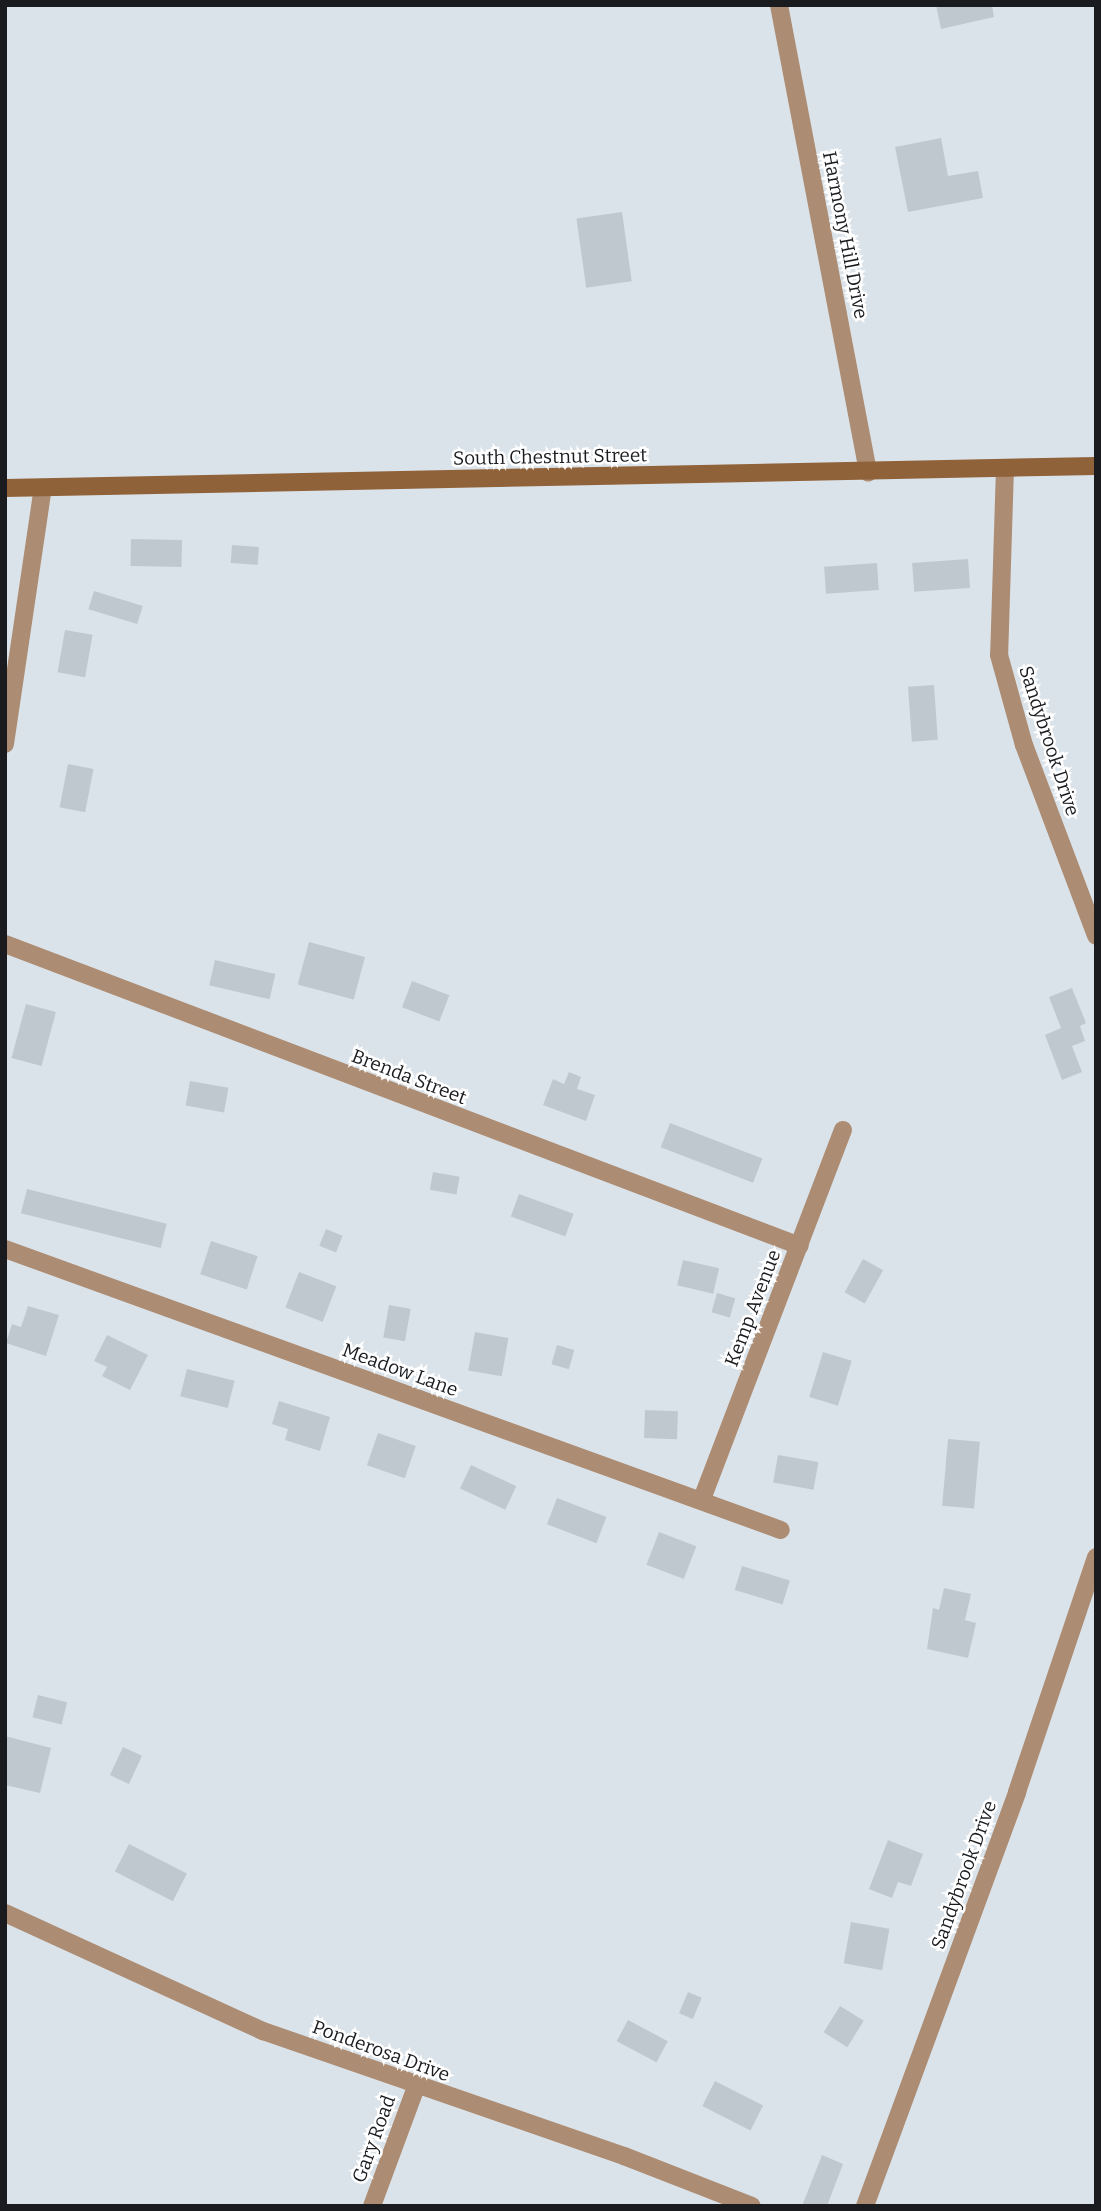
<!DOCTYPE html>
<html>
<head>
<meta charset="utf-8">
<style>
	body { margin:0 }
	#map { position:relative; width:1101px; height:2211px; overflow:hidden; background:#dbe3ea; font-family:Bitter,serif }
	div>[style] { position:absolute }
	.building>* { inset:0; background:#c0c8cf; transform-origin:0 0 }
	.minor>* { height:18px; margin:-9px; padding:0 9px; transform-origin:9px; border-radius:9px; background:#ac8c72 }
	.tertiary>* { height:18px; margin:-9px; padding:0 9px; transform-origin:9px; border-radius:9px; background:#ac8c72 }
	.secondary>* { height:18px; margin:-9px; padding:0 9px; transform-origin:9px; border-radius:9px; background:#90623a }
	span { translate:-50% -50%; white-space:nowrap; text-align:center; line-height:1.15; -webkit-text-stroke:5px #fff; paint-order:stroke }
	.street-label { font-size:19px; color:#191b1e }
	.frame { position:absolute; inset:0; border:7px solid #191b1e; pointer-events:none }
</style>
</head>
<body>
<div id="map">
	<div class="building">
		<div style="clip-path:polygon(936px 5px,992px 5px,994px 17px,941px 29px)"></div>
		<div style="clip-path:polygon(941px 138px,948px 176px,978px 171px,983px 198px,908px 212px,895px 147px)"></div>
		<div style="left:622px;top:212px;width:70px;height:46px;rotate:82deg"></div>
		<div style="left:131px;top:539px;width:51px;height:27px;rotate:1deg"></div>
		<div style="left:232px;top:545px;width:27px;height:18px;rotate:4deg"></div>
		<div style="left:968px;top:559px;width:29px;height:56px;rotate:86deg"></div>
		<div style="left:877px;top:563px;width:27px;height:53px;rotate:86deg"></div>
		<div style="left:94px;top:591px;width:51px;height:19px;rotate:17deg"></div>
		<div style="left:65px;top:630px;width:28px;height:43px;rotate:10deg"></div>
		<div style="left:934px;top:685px;width:55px;height:26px;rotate:86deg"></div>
		<div style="left:68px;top:764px;width:26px;height:44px;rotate:11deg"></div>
		<div style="left:309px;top:942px;width:58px;height:44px;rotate:15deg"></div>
		<div style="left:215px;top:960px;width:62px;height:26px;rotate:13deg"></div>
		<div style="left:412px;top:981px;width:40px;height:28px;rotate:21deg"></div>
		<div style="clip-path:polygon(1072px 988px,1086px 1023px,1080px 1026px,1085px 1041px,1072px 1046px,1082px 1072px,1062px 1080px,1045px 1035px,1061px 1028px,1049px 997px)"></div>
		<div style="left:26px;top:1004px;width:31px;height:56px;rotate:15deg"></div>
		<div style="clip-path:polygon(569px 1072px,581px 1077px,577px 1089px,595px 1095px,586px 1121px,543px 1105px,553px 1079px,564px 1084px)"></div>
		<div style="left:190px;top:1081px;width:39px;height:25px;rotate:10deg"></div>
		<div style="left:670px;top:1123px;width:99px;height:26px;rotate:21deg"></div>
		<div style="left:433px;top:1172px;width:27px;height:18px;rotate:10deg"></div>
		<div style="left:27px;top:1189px;width:144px;height:25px;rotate:14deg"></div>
		<div style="left:519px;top:1194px;width:58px;height:24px;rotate:20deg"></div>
		<div style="left:326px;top:1229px;width:18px;height:18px;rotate:22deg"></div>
		<div style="left:211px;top:1241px;width:49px;height:35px;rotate:18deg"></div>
		<div style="left:863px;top:1259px;width:23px;height:38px;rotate:29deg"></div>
		<div style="left:683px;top:1260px;width:37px;height:26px;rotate:13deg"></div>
		<div style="left:299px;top:1272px;width:40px;height:38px;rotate:21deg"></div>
		<div style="left:717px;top:1293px;width:19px;height:20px;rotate:16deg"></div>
		<div style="left:389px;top:1305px;width:22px;height:33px;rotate:10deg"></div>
		<div style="clip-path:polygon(28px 1306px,59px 1315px,46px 1356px,6px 1343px,12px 1324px,21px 1327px)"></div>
		<div style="left:475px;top:1332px;width:34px;height:39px;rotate:10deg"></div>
		<div style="clip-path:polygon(107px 1335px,148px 1355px,130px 1390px,102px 1376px,107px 1367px,94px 1361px)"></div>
		<div style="left:557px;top:1345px;width:18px;height:20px;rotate:16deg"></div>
		<div style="left:823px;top:1352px;width:30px;height:47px;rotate:17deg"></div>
		<div style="left:187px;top:1369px;width:49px;height:28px;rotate:14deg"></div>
		<div style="clip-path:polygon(279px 1401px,330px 1417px,320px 1451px,285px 1440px,288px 1429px,272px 1424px)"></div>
		<div style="left:645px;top:1410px;width:33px;height:28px;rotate:2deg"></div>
		<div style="left:378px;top:1433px;width:40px;height:34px;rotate:19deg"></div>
		<div style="left:948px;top:1439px;width:32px;height:67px;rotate:5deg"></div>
		<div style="left:778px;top:1455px;width:41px;height:28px;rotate:10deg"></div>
		<div style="left:471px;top:1465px;width:50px;height:26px;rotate:25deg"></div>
		<div style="left:557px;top:1498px;width:53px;height:28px;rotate:21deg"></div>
		<div style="left:659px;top:1532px;width:40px;height:35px;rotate:21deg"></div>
		<div style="left:742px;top:1566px;width:50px;height:25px;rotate:17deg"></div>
		<div style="clip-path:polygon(944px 1588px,971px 1594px,965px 1620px,976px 1623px,968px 1658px,927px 1649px,933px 1608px,939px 1610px)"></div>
		<div style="left:38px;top:1695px;width:30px;height:23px;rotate:14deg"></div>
		<div style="clip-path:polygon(5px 1736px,51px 1748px,40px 1793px,5px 1785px)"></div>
		<div style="left:123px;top:1747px;width:21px;height:31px;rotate:25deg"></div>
		<div style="clip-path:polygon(888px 1840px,923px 1854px,911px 1886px,898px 1882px,892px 1898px,869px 1889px)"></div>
		<div style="left:129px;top:1844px;width:65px;height:31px;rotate:27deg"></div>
		<div style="left:851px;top:1922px;width:39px;height:42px;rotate:10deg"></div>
		<div style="left:688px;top:1992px;width:15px;height:23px;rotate:23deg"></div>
		<div style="left:840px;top:2006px;width:28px;height:31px;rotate:32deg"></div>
		<div style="left:628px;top:2020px;width:45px;height:24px;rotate:28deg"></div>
		<div style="left:715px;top:2081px;width:54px;height:28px;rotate:27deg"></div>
		<div style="clip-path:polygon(822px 2155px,843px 2164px,827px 2206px,802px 2206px)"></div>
	</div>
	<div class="minor">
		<div style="left:1005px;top:468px;width:187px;rotate:91.8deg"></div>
		<div style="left:999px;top:655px;width:93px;rotate:74.5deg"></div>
		<div style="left:1024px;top:745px;width:204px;rotate:69.3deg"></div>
		<div style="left:5px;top:744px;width:259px;rotate:-81.6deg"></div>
		<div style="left:5px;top:944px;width:850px;rotate:20.8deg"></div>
		<div style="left:5px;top:1249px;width:825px;rotate:19.91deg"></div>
		<div style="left:702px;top:1499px;width:395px;rotate:-69.1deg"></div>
		<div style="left:5px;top:1913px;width:284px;rotate:24.6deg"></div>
		<div style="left:263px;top:2031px;width:382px;rotate:19.1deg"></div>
		<div style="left:624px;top:2156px;width:137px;rotate:21.3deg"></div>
		<div style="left:372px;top:2206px;width:127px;rotate:-69.7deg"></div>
		<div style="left:865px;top:2206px;width:441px;rotate:-69.8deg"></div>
		<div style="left:1017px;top:1792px;width:248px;rotate:-71.4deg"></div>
	</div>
	<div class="tertiary">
		<div style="left:779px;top:5px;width:476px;rotate:79.2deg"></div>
	</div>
	<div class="secondary">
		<div style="left:5px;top:488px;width:1091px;rotate:-1.16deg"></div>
	</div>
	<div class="street-label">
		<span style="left:845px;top:235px;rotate:79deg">Harmony Hill Drive</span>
		<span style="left:550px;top:457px;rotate:-1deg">South Chestnut Street</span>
		<span style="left:1049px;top:741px;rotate:72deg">Sandybrook Drive</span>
		<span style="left:409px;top:1077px;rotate:21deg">Brenda Street</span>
		<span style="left:753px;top:1308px;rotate:-69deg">Kemp Avenue</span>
		<span style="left:400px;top:1370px;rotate:20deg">Meadow Lane</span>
		<span style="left:964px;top:1875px;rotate:-70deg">Sandybrook Drive</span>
		<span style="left:381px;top:2051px;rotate:20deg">Ponderosa Drive</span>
		<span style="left:374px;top:2139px;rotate:-70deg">Gary Road</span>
	</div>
	<div class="frame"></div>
</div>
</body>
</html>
